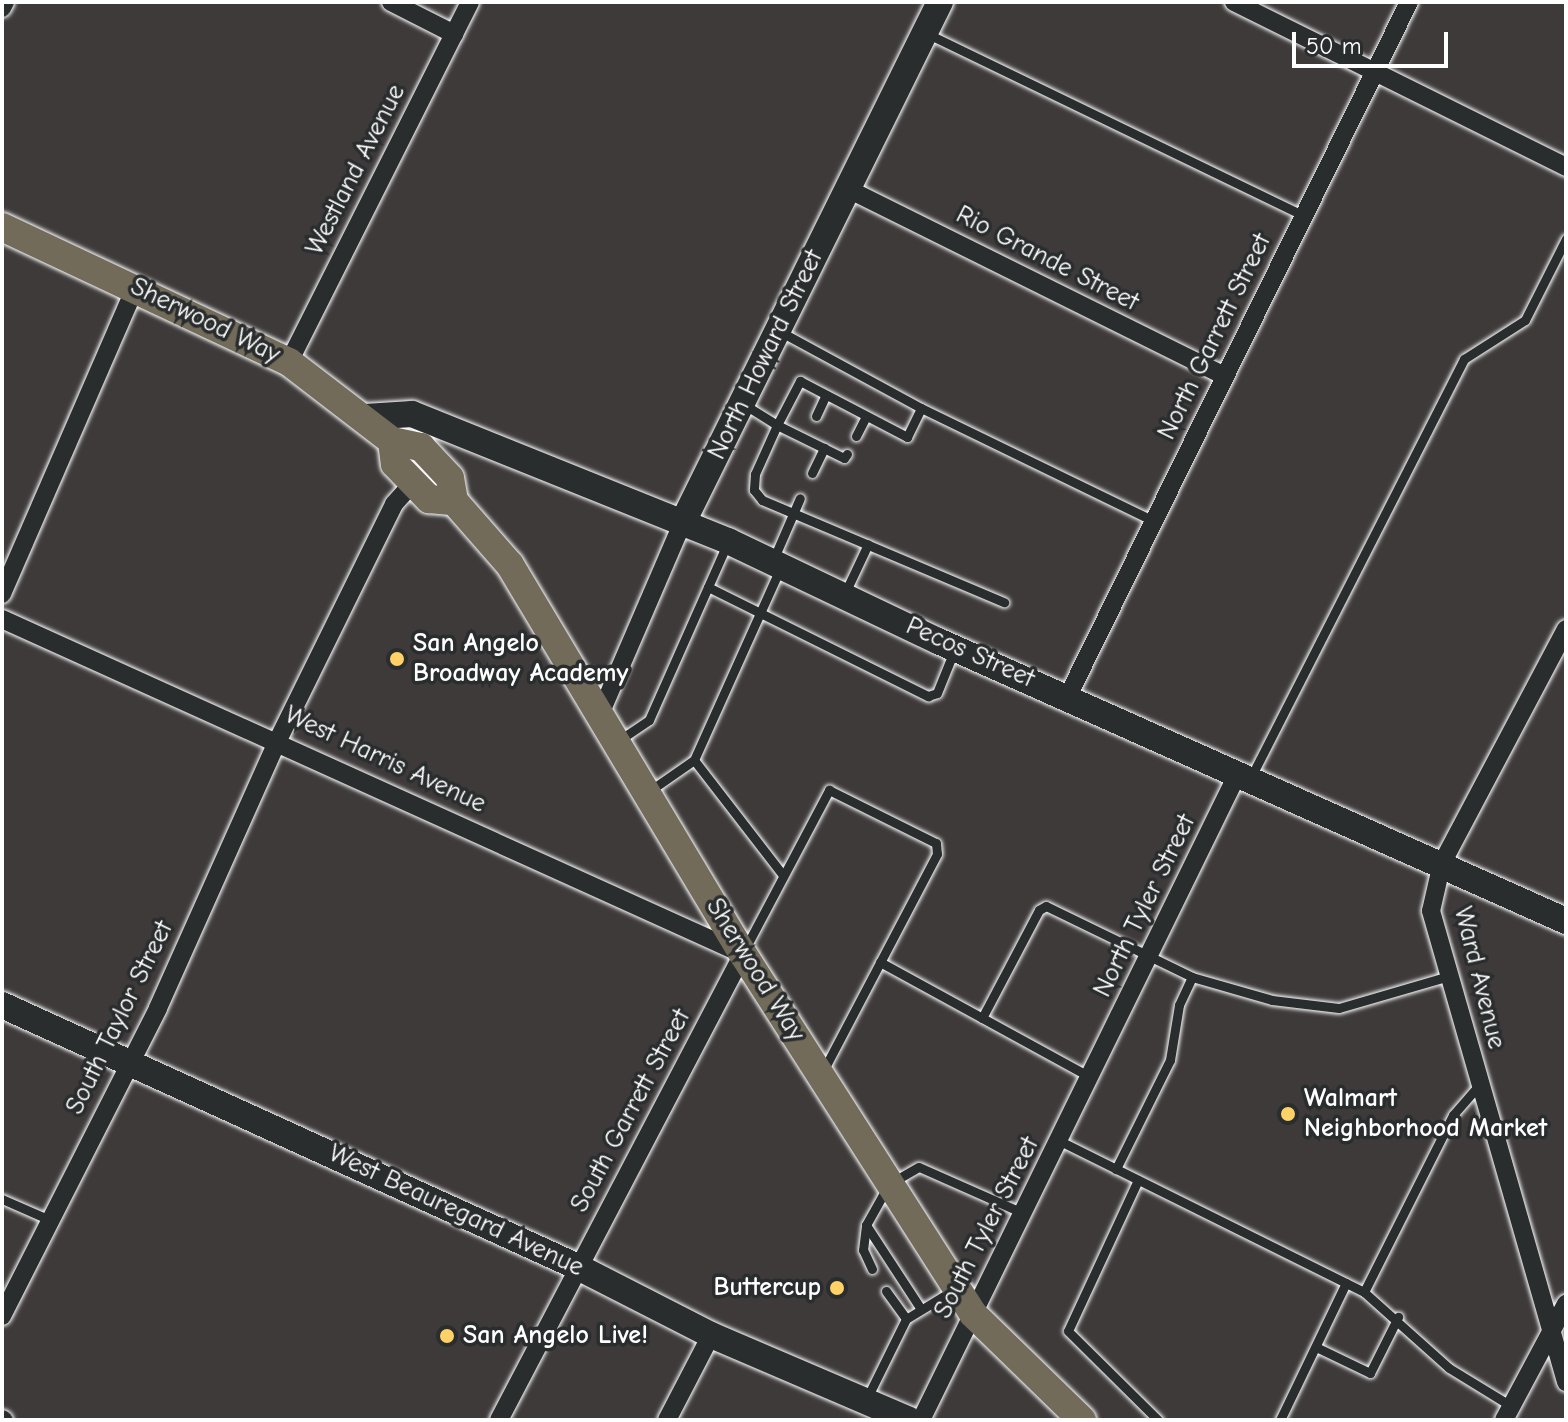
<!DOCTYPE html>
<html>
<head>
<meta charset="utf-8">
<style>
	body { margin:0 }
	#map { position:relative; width:1568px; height:1422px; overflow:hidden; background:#3e3a3a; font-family:"Comic Neue",sans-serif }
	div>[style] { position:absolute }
	.roads { filter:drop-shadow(0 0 2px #fff) drop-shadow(0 0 2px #fff) }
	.lane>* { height:9px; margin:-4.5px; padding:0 4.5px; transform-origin:4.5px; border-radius:4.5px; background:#2a2d2e }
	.street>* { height:18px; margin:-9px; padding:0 9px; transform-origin:9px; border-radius:9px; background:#2a2d2e }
	.secondary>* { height:26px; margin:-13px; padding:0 13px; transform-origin:13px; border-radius:13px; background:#2a2d2e }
	.primary>* { height:28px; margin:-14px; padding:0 14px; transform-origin:14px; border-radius:14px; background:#736b5a }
	.dots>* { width:22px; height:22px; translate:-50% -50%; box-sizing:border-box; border:4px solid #2a2d2e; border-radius:50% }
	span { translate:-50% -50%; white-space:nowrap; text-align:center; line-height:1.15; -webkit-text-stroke:7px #2a2d2e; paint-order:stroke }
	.street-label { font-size:26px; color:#fff }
	.poi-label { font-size:26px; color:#fff; font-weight:700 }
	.left { translate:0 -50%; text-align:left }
	.right { translate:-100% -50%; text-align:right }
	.frame { position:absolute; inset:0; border:4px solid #fff; pointer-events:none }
	.scale { position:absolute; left:1292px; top:32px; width:156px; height:36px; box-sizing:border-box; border:4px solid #fff; border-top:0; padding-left:10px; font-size:24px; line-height:28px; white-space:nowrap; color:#fff; -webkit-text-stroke:6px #2a2d2e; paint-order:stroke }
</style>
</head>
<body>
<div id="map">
	<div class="roads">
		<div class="lane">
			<div style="left:928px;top:34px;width:418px;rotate:25.8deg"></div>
			<div style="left:781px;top:332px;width:159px;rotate:28.5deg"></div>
			<div style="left:921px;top:408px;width:259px;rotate:25.9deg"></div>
			<div style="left:745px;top:405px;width:38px;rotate:32deg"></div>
			<div style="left:777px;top:425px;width:50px;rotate:-62.4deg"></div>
			<div style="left:800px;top:381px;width:121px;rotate:27.6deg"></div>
			<div style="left:907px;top:437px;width:32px;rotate:-64deg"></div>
			<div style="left:816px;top:416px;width:23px;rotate:-65deg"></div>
			<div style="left:856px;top:436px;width:22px;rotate:-63deg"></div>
			<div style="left:847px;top:454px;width:5px;rotate:127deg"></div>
			<div style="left:844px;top:458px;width:75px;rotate:-153.8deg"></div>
			<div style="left:777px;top:425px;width:54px;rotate:114.2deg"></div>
			<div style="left:755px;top:474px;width:16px;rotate:94deg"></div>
			<div style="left:754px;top:490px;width:13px;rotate:51deg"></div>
			<div style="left:762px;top:500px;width:263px;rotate:22.9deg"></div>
			<div style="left:812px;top:473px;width:28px;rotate:-64deg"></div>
			<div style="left:774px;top:558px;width:65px;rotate:-66.6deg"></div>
			<div style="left:708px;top:587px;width:246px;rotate:26.4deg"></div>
			<div style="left:928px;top:696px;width:9px;rotate:-18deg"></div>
			<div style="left:937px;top:693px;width:45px;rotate:-68deg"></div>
			<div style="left:844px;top:595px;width:56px;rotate:-64.8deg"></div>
			<div style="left:618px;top:741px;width:37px;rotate:-34deg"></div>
			<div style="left:649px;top:720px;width:195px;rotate:-66.1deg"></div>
			<div style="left:694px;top:760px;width:145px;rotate:52.3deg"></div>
			<div style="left:1251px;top:777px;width:469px;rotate:-63deg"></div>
			<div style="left:1464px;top:359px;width:72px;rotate:-32.6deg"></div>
			<div style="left:1525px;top:320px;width:91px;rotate:-63.2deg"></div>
			<div style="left:648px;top:792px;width:56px;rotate:-34.8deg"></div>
			<div style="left:694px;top:760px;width:209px;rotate:-65.8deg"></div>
			<div style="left:746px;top:947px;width:178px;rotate:-62.1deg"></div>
			<div style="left:829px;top:790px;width:119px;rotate:26.4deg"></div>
			<div style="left:936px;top:843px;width:11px;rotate:85deg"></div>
			<div style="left:937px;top:854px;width:243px;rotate:117.7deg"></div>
			<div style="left:880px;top:962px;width:239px;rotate:28.7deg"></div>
			<div style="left:1192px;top:977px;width:83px;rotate:16deg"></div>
			<div style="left:1272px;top:1000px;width:67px;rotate:6.8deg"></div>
			<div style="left:1339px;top:1008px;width:115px;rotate:-16.2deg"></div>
			<div style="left:982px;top:1018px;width:122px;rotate:-62.2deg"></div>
			<div style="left:1039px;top:910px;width:8px;rotate:-30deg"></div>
			<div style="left:1046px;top:906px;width:162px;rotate:25.9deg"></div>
			<div style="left:1192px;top:977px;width:31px;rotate:115deg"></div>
			<div style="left:1179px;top:1005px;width:56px;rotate:99.3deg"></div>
			<div style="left:1170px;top:1060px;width:122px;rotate:116.4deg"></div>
			<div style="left:1480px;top:1084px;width:41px;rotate:131.1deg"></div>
			<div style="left:1453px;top:1115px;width:198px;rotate:116.7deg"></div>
			<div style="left:1364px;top:1292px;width:114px;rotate:41.8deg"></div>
			<div style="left:1449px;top:1368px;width:73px;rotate:31.5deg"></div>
			<div style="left:1060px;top:1141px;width:339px;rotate:26.4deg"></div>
			<div style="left:1138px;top:1180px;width:166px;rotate:114.9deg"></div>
			<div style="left:1068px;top:1331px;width:127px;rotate:44.7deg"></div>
			<div style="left:2px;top:1199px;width:52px;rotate:23.6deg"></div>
			<div style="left:866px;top:1225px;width:100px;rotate:56.8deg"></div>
			<div style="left:872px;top:1269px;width:21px;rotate:-115deg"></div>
			<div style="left:863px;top:1250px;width:25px;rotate:-83deg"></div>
			<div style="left:866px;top:1225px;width:47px;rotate:-60.7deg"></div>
			<div style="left:889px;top:1184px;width:34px;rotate:-30deg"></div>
			<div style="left:919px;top:1167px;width:114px;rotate:23.9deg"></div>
			<div style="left:886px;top:1291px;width:34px;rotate:54deg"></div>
			<div style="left:906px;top:1319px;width:54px;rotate:-31.3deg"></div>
			<div style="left:1316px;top:1347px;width:60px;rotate:25.7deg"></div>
			<div style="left:1370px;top:1373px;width:63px;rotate:-63.4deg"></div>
			<div style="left:867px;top:1398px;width:88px;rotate:-63.7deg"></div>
			<div style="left:1280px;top:1420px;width:152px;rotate:-64.3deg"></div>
		</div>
		<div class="street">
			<div style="left:391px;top:2px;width:71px;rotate:26.9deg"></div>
			<div style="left:1234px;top:2px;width:371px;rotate:26.4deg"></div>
			<div style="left:2px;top:8px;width:7px;rotate:-63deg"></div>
			<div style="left:848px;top:189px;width:420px;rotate:26.4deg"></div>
			<div style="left:289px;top:362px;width:403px;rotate:-63.3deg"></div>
			<div style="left:2px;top:594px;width:336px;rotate:-66.5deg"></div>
			<div style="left:2px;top:619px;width:813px;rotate:24.33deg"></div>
			<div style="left:743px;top:954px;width:526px;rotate:117.64deg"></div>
			<div style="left:1566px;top:629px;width:265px;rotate:117.9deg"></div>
			<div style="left:1442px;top:863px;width:49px;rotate:102.9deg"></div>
			<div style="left:1431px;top:911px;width:490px;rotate:74deg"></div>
			<div style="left:1068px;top:696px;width:773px;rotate:-63.83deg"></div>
			<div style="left:601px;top:712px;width:202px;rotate:-66.7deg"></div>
			<div style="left:2px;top:1316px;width:345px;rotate:-63.1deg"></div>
			<div style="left:158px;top:1008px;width:294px;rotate:-65.9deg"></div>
			<div style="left:278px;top:740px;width:263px;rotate:-63.8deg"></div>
			<div style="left:394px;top:504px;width:28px;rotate:-48deg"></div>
			<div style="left:2px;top:1419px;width:2px;rotate:27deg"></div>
			<div style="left:667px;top:1420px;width:96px;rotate:-62.6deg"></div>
			<div style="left:921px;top:1420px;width:718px;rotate:-63.9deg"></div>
			<div style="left:1504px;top:1420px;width:132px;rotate:-61.9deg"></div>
		</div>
		<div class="secondary">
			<div style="left:365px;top:417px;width:47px;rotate:-3.7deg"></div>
			<div style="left:412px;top:414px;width:341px;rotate:21.9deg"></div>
			<div style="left:728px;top:541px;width:233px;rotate:25.5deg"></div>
			<div style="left:938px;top:641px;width:688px;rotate:24.03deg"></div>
			<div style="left:681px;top:526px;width:585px;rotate:-63.7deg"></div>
			<div style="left:2px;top:1005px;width:633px;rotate:24.46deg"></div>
			<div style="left:578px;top:1267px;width:149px;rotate:27.1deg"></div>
			<div style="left:711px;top:1335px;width:215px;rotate:23.2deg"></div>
		</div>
		<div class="primary">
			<div style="left:2px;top:227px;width:317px;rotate:25.2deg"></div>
			<div style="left:289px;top:362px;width:130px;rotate:37.5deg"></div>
			<div style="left:392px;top:441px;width:30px;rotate:12deg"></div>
			<div style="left:421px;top:447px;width:42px;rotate:46.9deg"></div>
			<div style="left:450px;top:478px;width:23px;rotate:80deg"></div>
			<div style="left:454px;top:501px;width:85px;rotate:48.8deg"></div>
			<div style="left:510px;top:565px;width:453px;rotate:59.1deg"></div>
			<div style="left:743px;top:954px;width:427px;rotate:57.4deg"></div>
			<div style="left:973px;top:1314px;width:152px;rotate:44.2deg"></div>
			<div style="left:392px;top:441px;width:23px;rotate:83deg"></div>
			<div style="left:395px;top:464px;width:49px;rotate:45.8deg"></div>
			<div style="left:429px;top:499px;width:25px;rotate:5deg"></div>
		</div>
	</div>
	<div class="dots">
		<div style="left:397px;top:659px;background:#ffd166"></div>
		<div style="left:1288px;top:1114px;background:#ffd166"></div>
		<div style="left:837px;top:1288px;background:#ffd166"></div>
		<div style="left:447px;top:1336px;background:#ffd166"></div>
	</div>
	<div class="street-label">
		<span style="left:356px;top:170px;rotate:-63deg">Westland Avenue</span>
		<span style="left:1047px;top:259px;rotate:27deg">Rio Grande Street</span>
		<span style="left:205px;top:321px;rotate:26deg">Sherwood Way</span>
		<span style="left:1215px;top:337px;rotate:-64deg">North Garrett Street</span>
		<span style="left:766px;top:355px;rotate:-64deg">North Howard Street</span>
		<span style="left:970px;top:653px;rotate:24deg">Pecos Street</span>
		<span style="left:385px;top:760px;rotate:25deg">West Harris Avenue</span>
		<span style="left:1145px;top:906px;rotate:-64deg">North Tyler Street</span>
		<span style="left:755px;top:970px;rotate:58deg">Sherwood Way</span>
		<span style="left:1479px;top:978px;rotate:76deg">Ward Avenue</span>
		<span style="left:120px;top:1018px;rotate:-64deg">South Taylor Street</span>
		<span style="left:631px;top:1111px;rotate:-62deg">South Garrett Street</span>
		<span style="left:456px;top:1211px;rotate:25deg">West Beauregard Avenue</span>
		<span style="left:987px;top:1228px;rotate:-63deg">South Tyler Street</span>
	</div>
	<div class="poi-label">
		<span class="left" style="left:413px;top:659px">San Angelo<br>Broadway Academy</span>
		<span class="left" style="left:1304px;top:1114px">Walmart<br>Neighborhood Market</span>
		<span class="right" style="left:821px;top:1288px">Buttercup</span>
		<span class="left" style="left:463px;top:1336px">San Angelo Live!</span>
	</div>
	<div class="frame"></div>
	<div class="scale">50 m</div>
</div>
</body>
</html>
